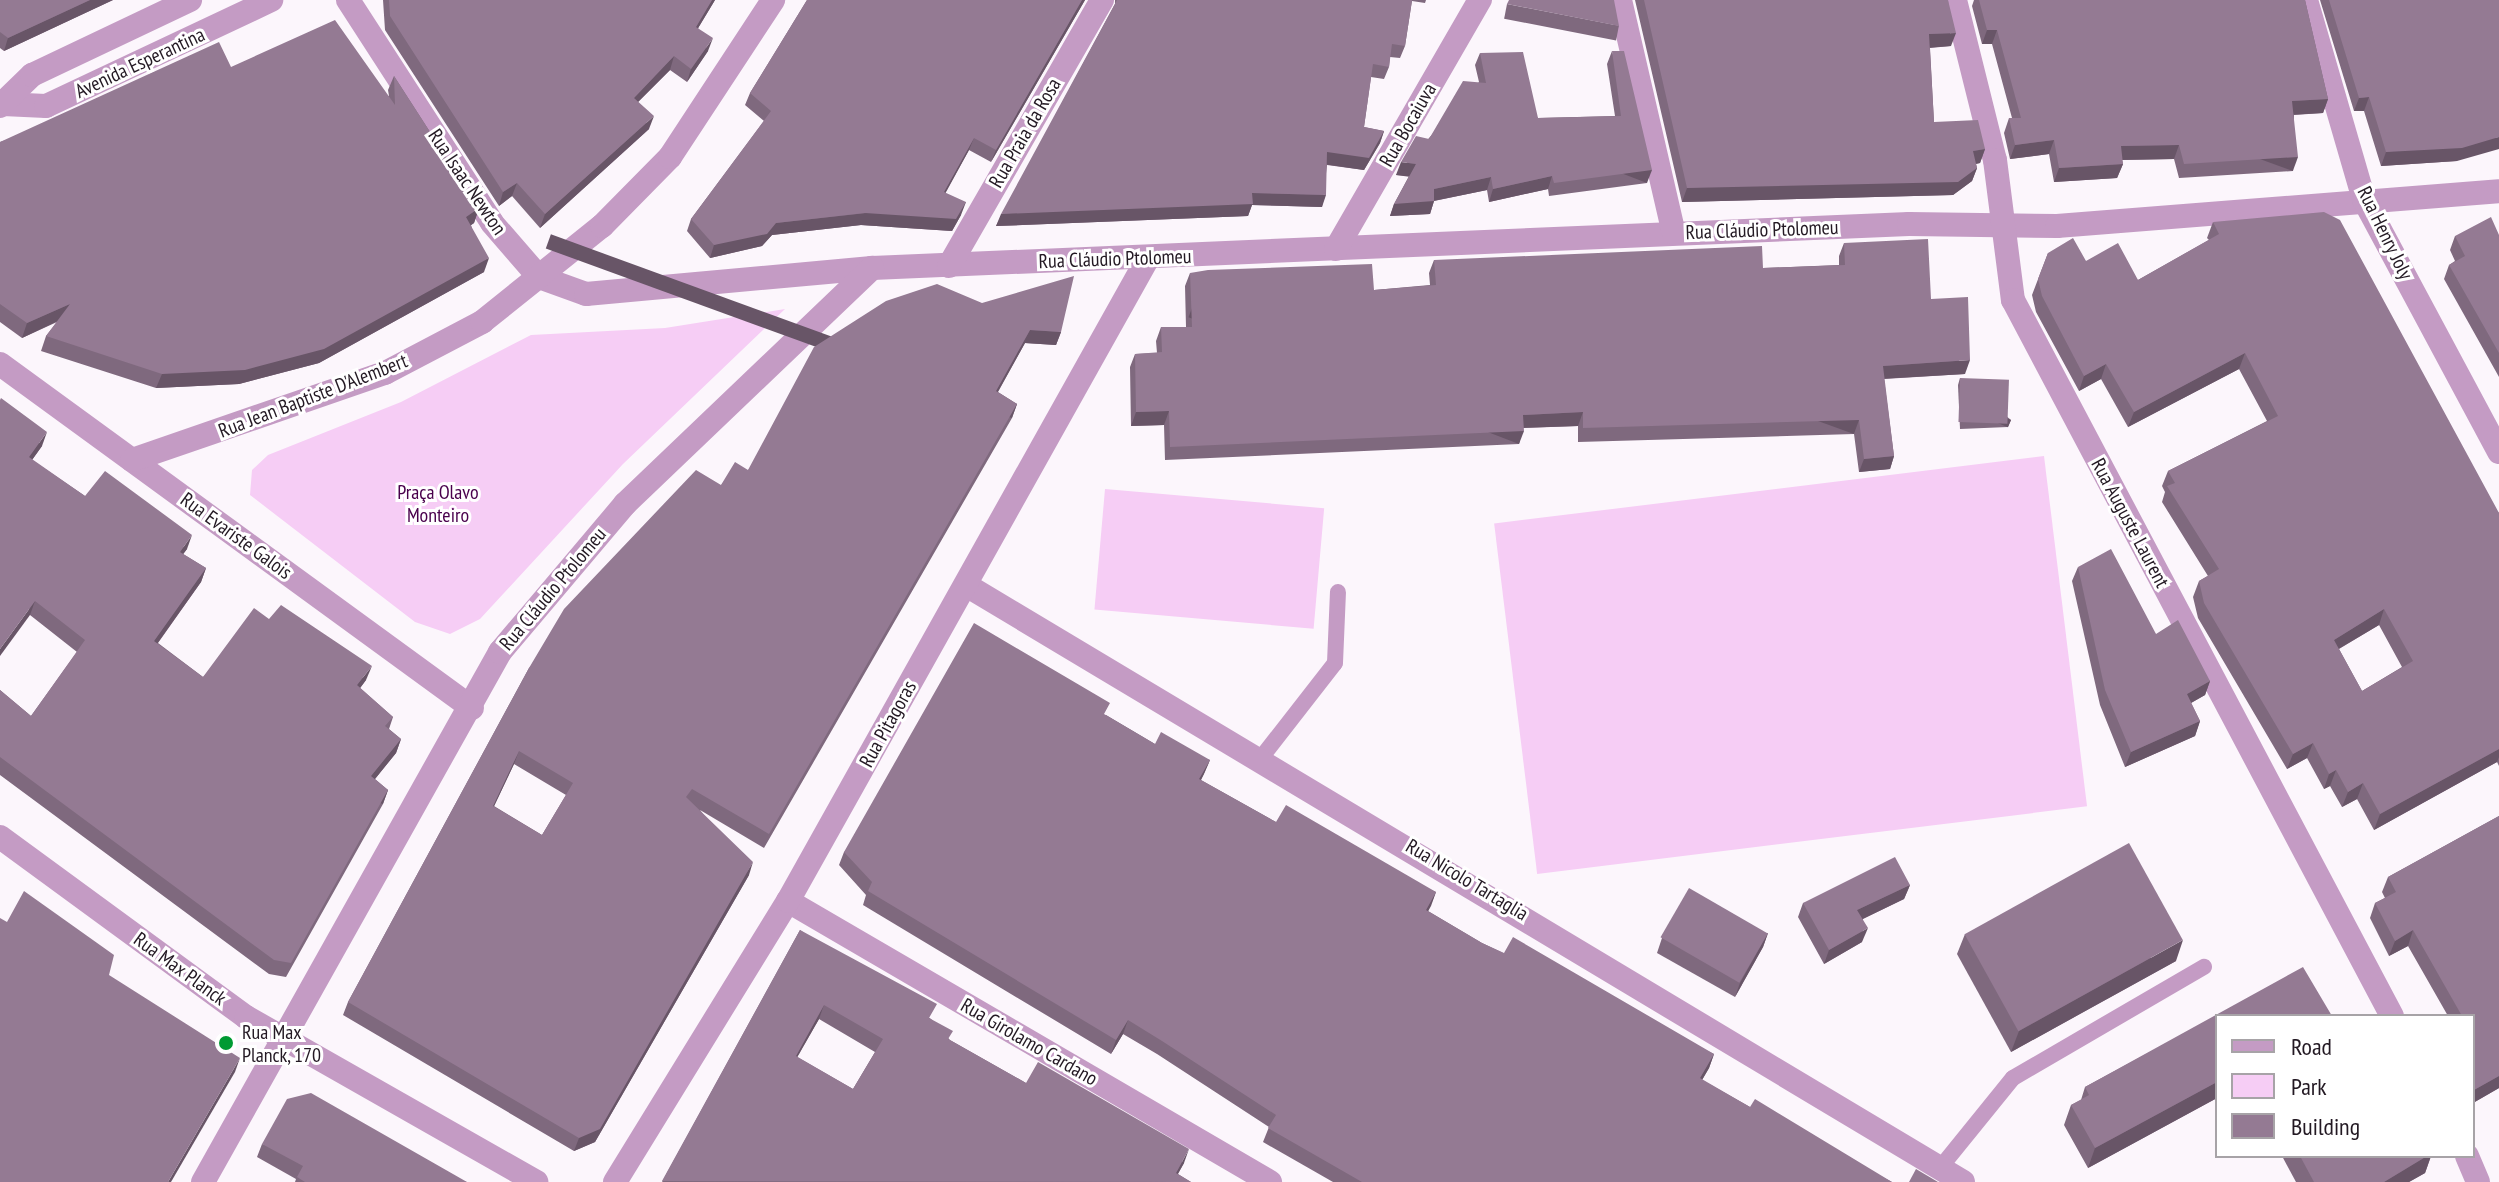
<!DOCTYPE html>
<html>
<head>
<meta charset="utf-8">
<style>
	body { margin:0 }
	#map { position:relative; width:2499px; height:1182px; overflow:hidden; background:#fcf6fc; font-family:"PT Sans Narrow",sans-serif }
	div>[style] { position:absolute }
	.green>* { inset:0; background:#f6cdf5; transform-origin:0 0 }
	.lane>* { height:16px; margin:-8px; padding:0 8px; transform-origin:8px; border-radius:8px; background:#c49bc4 }
	.street>* { height:24px; margin:-12px; padding:0 12px; transform-origin:12px; border-radius:12px; background:#c49bc4 }
	.wall>* { inset:0; background:#7f697e; transform-origin:0 0 }
	.shaded-wall>* { inset:0; background:#685567; transform-origin:0 0 }
	.building>* { inset:0; background:#947a93; transform-origin:0 0 }
	.dots>* { width:22px; height:22px; translate:-50% -50%; box-sizing:border-box; border:4px solid #fff; border-radius:50% }
	span { translate:-50% -50%; white-space:nowrap; text-align:center; line-height:1.15; -webkit-text-stroke:6px #fff; paint-order:stroke }
	.street-label { font-size:20px; color:#231923 }
	.park-label { font-size:20px; color:#49004c }
	.poi-label { font-size:20px; color:#231923 }
	.left { translate:0 -50%; text-align:left }
	.legend { position:absolute; left:2215px; top:1014px; width:260px; height:144px; box-sizing:border-box; background:#fff; border:2px solid #a7a3a7; margin:0; padding:10px 14px; list-style:none; font-size:24px; color:#231923 }
	.legend li { display:flex; align-items:center; gap:16px; height:40px }
	.legend b { width:40px; border:2px solid #a7a3a7 }
</style>
</head>
<body>
<div id="map">
	<div class="green">
		<div style="clip-path:polygon(785px 309px,623px 464px,480px 619px,450px 634px,415px 622px,250px 495px,252px 470px,268px 455px,401px 402px,531px 335px,665px 328px)"></div>
		<div style="left:2044px;top:456px;width:353px;height:554px;rotate:83deg"></div>
		<div style="left:1105px;top:489px;width:220px;height:121px;rotate:5deg"></div>
	</div>
	<div class="lane">
		<div style="left:1261px;top:758px;width:120px;rotate:-52.1deg"></div>
		<div style="left:1335px;top:663px;width:71px;rotate:-87.6deg"></div>
		<div style="left:1940px;top:1168px;width:116px;rotate:-51deg"></div>
		<div style="left:2013px;top:1078px;width:221px;rotate:-30.2deg"></div>
	</div>
	<div class="street">
		<div style="left:348px;top:0;width:265px;rotate:57.1deg"></div>
		<div style="left:492px;top:223px;width:72px;rotate:49deg"></div>
		<div style="left:539px;top:277px;width:50px;rotate:19.9deg"></div>
		<div style="left:586px;top:294px;width:287px;rotate:-5.2deg"></div>
		<div style="left:872px;top:268px;width:1038px;rotate:-2.43deg"></div>
		<div style="left:1909px;top:224px;width:148px;rotate:0.8deg"></div>
		<div style="left:2057px;top:226px;width:443px;rotate:-4.5deg"></div>
		<div style="left:1620px;top:0;width:239px;rotate:77deg"></div>
		<div style="left:1955px;top:0;width:165px;rotate:76deg"></div>
		<div style="left:1995px;top:160px;width:141px;rotate:82.7deg"></div>
		<div style="left:2013px;top:300px;width:810px;rotate:62.11deg"></div>
		<div style="left:2306px;top:0;width:208px;rotate:73.8deg"></div>
		<div style="left:2364px;top:200px;width:286px;rotate:61.8deg"></div>
		<div style="left:3px;top:104px;width:43px;rotate:2.7deg"></div>
		<div style="left:46px;top:106px;width:249px;rotate:-25.2deg"></div>
		<div style="left:0;top:106px;width:45px;rotate:-44.1deg"></div>
		<div style="left:32px;top:75px;width:175px;rotate:-25.4deg"></div>
		<div style="left:1336px;top:249px;width:288px;rotate:-60deg"></div>
		<div style="left:949px;top:266px;width:307px;rotate:-60.1deg"></div>
		<div style="left:0;top:364px;width:584px;rotate:36.09deg"></div>
		<div style="left:132px;top:460px;width:268px;rotate:-19deg"></div>
		<div style="left:385px;top:373px;width:110px;rotate:-27.7deg"></div>
		<div style="left:482px;top:322px;width:154px;rotate:-38.7deg"></div>
		<div style="left:602px;top:226px;width:97px;rotate:-45.4deg"></div>
		<div style="left:670px;top:157px;width:188px;rotate:-56.7deg"></div>
		<div style="left:966px;top:585px;width:1162px;rotate:30.91deg"></div>
		<div style="left:0;top:837px;width:305px;rotate:36.2deg"></div>
		<div style="left:246px;top:1017px;width:334px;rotate:29.6deg"></div>
		<div style="left:788px;top:901px;width:558px;rotate:30.24deg"></div>
		<div style="left:2467px;top:1156px;width:28px;rotate:67deg"></div>
		<div style="left:203px;top:1182px;width:608px;rotate:-60.73deg"></div>
		<div style="left:500px;top:652px;width:194px;rotate:-49.8deg"></div>
		<div style="left:625px;top:504px;width:342px;rotate:-43.7deg"></div>
		<div style="left:615px;top:1182px;width:330px;rotate:-58.4deg"></div>
		<div style="left:788px;top:901px;width:737px;rotate:-60.76deg"></div>
	</div>
	<div class="wall">
		<div style="clip-path:polygon(0 0,113px 0,4px 51px,0 48px)"></div>
		<div style="clip-path:polygon(383px 0,715px 0,698px 28px,708px 51px,687px 82px,670px 70px,638px 102px,649px 129px,540px 228px,512px 196px,499px 206px,385px 30px)"></div>
		<div style="clip-path:polygon(807px 0,1085px 0,991px 162px,969px 150px,945px 193px,961px 215px,952px 231px,861px 225px,772px 235px,762px 246px,710px 258px,687px 231px,691px 219px,764px 121px,745px 105px,750px 93px)"></div>
		<div style="clip-path:polygon(1115px 0,1426px 0,1425px 3px,1412px 1px,1405px 46px,1400px 58px,1390px 57px,1389px 67px,1384px 79px,1371px 77px,1364px 127px,1384px 131px,1380px 143px,1364px 170px,1327px 165px,1322px 207px,1252px 205px,1248px 216px,996px 226px,1115px 4px)"></div>
		<div style="clip-path:polygon(1635px 0,1948px 0,1951px 46px,1930px 48px,1934px 122px,1985px 149px,1980px 163px,1976px 164px,1977px 168px,1972px 181px,1953px 195px,1682px 202px)"></div>
		<div style="clip-path:polygon(1974px 0,2305px 0,2328px 99px,2323px 113px,2294px 115px,2293px 171px,2179px 178px,2174px 159px,2122px 160px,2123px 164px,2117px 178px,2054px 182px,2049px 154px,2010px 159px,2004px 133px,2009px 118px,2012px 118px,1992px 44px,1982px 44px,1972px 6px)"></div>
		<div style="clip-path:polygon(2320px 0,2499px 0,2457px 161px,2381px 166px,2364px 111px,2354px 111px)"></div>
		<div style="left:1507px;top:4px;width:114px;height:15px;rotate:11deg"></div>
		<div style="clip-path:polygon(1612px 51px,1647px 183px,1549px 196px,1548px 189px,1489px 202px,1487px 190px,1434px 201px,1430px 214px,1390px 216px,1394px 204px,1409px 176px,1396px 175px,1479px 82px,1475px 65px,1480px 53px,1538px 118px,1615px 116px,1607px 64px)"></div>
		<div style="clip-path:polygon(231px 67px,389px 96px,388px 90px,394px 76px,479px 208px,474px 223px,471px 225px,484px 272px,319px 363px,239px 384px,156px 388px,41px 351px,46px 336px,57px 322px,22px 338px,0 322px,0 142px)"></div>
		<div style="clip-path:polygon(evenodd,2213px 222px,2499px 513px,2499px 766px,2497px 762px,2374px 830px,2357px 799px,2342px 807px,2330px 786px,2324px 789px,2307px 758px,2287px 769px,2198px 618px,2193px 597px,2199px 581px,2208px 576px,2162px 502px,2165px 492px,2162px 486px,2168px 471px,2267px 421px,2239px 369px,2128px 427px,2101px 379px,2079px 391px,2036px 312px,2032px 295px,2048px 253px,2086px 261px,2138px 280px,2209px 240px,2207px 238px,2213px 222px,2379px 625px,2402px 667px,2362px 691px,2339px 649px,2379px 625px)"></div>
		<div style="clip-path:polygon(2499px 235px,2499px 377px,2444px 279px,2449px 265px,2455px 261px,2450px 250px,2455px 236px)"></div>
		<div style="clip-path:polygon(1844px 243px,1931px 299px,1965px 374px,1884px 379px,1894px 456px,1890px 469px,1859px 472px,1854px 434px,1578px 442px,1578px 426px,1523px 428px,1519px 444px,1165px 460px,1164px 425px,1131px 426px,1130px 367px,1135px 354px,1157px 353px,1156px 341px,1161px 327px,1186px 327px,1185px 286px,1190px 273px,1374px 290px,1430px 285px,1429px 273px,1434px 260px,1763px 268px,1839px 265px,1839px 256px)"></div>
		<div style="clip-path:polygon(evenodd,982px 303px,1061px 332px,1056px 345px,1025px 343px,998px 392px,1017px 404px,1012px 418px,764px 848px,700px 810px,749px 875px,595px 1142px,574px 1151px,343px 1015px,348px 1002px,529px 668px,721px 485px,748px 470px,982px 303px,514px 764px,566px 795px,542px 835px,494px 806px,514px 764px)"></div>
		<div style="clip-path:polygon(1960px 378px,2011px 420px,2008px 427px,1960px 429px,1958px 385px)"></div>
		<div style="clip-path:polygon(0 400px,42px 446px,32px 460px,85px 496px,187px 549px,183px 554px,206px 568px,201px 582px,158px 643px,203px 677px,269px 619px,366px 680px,360px 688px,393px 717px,389px 729px,401px 739px,396px 753px,375px 779px,388px 790px,383px 804px,286px 977px,269px 974px,0 775px,0 690px,31px 716px,77px 652px,30px 615px)"></div>
		<div style="clip-path:polygon(2078px 567px,2210px 681px,2205px 695px,2191px 703px,2200px 721px,2195px 736px,2125px 767px,2100px 705px,2072px 581px)"></div>
		<div style="clip-path:polygon(1106px 715px,1155px 744px,1210px 760px,1201px 780px,1276px 822px,1436px 892px,1428px 911px,1482px 943px,1714px 1054px,1709px 1068px,1702px 1080px,1750px 1107px,1892px 1182px,1333px 1182px,1263px 1142px,1269px 1127px,1157px 1054px,1123px 1034px,1111px 1054px,863px 905px,866px 895px,839px 865px,844px 852px)"></div>
		<div style="clip-path:polygon(2499px 816px,2499px 1088px,2473px 1103px,2473px 1016px,2448px 1016px,2408px 946px,2389px 956px,2370px 918px,2375px 903px,2385px 898px,2382px 892px,2388px 877px)"></div>
		<div style="clip-path:polygon(1910px 885px,1904px 899px,1863px 919px,1862px 942px,1824px 964px,1798px 917px,1803px 903px)"></div>
		<div style="clip-path:polygon(evenodd,800px 930px,931px 1019px,950px 1040px,1026px 1083px,1184px 1163px,1178px 1174px,1191px 1182px,662px 1182px,800px 930px,819px 1019px,875px 1052px,853px 1089px,797px 1057px,819px 1019px)"></div>
		<div style="clip-path:polygon(1768px 933px,1763px 947px,1735px 997px,1657px 953px,1662px 938px)"></div>
		<div style="clip-path:polygon(1965px 934px,2176px 961px,2011px 1052px,1957px 954px)"></div>
		<div style="clip-path:polygon(2217px 1016px,2217px 1098px,2088px 1168px,2064px 1125px,2071px 1105px,2081px 1100px,2085px 1087px)"></div>
		<div style="clip-path:polygon(262px 1144px,467px 1182px,295px 1182px,296px 1179px,257px 1157px)"></div>
		<div style="clip-path:polygon(2282px 1156px,2431px 1156px,2425px 1173px,2409px 1182px,2296px 1182px)"></div>
	</div>
	<div class="shaded-wall">
		<div style="clip-path:polygon(90px 0,113px 0,4px 51px,8px 38px)"></div>
		<div style="clip-path:polygon(712px 0,715px 0,691px 40px,696px 27px)"></div>
		<div style="clip-path:polygon(1082px 0,1085px 0,991px 162px,996px 150px)"></div>
		<div style="clip-path:polygon(1987px 30px,1997px 30px,1992px 44px,1982px 44px)"></div>
		<div style="clip-path:polygon(1956px 33px,1951px 46px,1924px 48px,1929px 34px)"></div>
		<div style="clip-path:polygon(713px 38px,708px 51px,687px 82px,691px 69px)"></div>
		<div style="clip-path:polygon(674px 56px,670px 70px,629px 111px,634px 98px)"></div>
		<div style="clip-path:polygon(2369px 97px,2364px 111px,2354px 111px,2359px 98px)"></div>
		<div style="clip-path:polygon(2328px 99px,2323px 113px,2287px 115px,2292px 101px)"></div>
		<div style="clip-path:polygon(654px 116px,649px 129px,540px 228px,545px 214px)"></div>
		<div style="clip-path:polygon(1384px 131px,1380px 143px,1364px 170px,1323px 164px,1327px 152px)"></div>
		<div style="clip-path:polygon(2499px 137px,2499px 149px,2457px 161px,2381px 166px,2386px 152px)"></div>
		<div style="clip-path:polygon(974px 138px,969px 150px,939px 205px,944px 192px)"></div>
		<div style="clip-path:polygon(2054px 140px,2049px 154px,2010px 159px,2015px 145px)"></div>
		<div style="clip-path:polygon(2179px 145px,2174px 159px,2116px 160px,2121px 146px)"></div>
		<div style="clip-path:polygon(1985px 149px,1980px 163px,1968px 165px,1973px 151px)"></div>
		<div style="left:2298px;top:157px;width:15px;height:114px;rotate:110deg"></div>
		<div style="clip-path:polygon(1401px 162px,1416px 164px,1411px 177px,1396px 175px)"></div>
		<div style="clip-path:polygon(2123px 164px,2117px 178px,2054px 182px,2059px 168px)"></div>
		<div style="clip-path:polygon(1977px 168px,1972px 181px,1953px 195px,1682px 202px,1687px 188px)"></div>
		<div style="left:1652px;top:170px;width:14px;height:99px;rotate:111deg"></div>
		<div style="clip-path:polygon(1552px 176px,1548px 189px,1489px 202px,1493px 189px)"></div>
		<div style="clip-path:polygon(1491px 177px,1487px 190px,1433px 201px,1434px 201px,1430px 214px,1390px 216px,1394px 204px,1434px 189px)"></div>
		<div style="clip-path:polygon(517px 183px,512px 196px,499px 206px,503px 192px)"></div>
		<div style="clip-path:polygon(1252px 193px,1326px 195px,1322px 207px,1252px 205px,1248px 216px,996px 226px,1001px 214px)"></div>
		<div style="clip-path:polygon(966px 202px,961px 215px,952px 231px,861px 225px,772px 235px,762px 246px,710px 258px,714px 245px,776px 223px)"></div>
		<div style="clip-path:polygon(479px 208px,474px 223px,461px 232px,466px 217px)"></div>
		<div style="clip-path:polygon(489px 258px,484px 272px,319px 363px,239px 384px,156px 388px,162px 374px)"></div>
		<div style="clip-path:polygon(70px 304px,64px 318px,22px 338px,27px 323px)"></div>
		<div style="clip-path:polygon(1030px 330px,1061px 332px,1056px 345px,1025px 343px,991px 404px,996px 391px)"></div>
		<div style="clip-path:polygon(2245px 353px,2239px 369px,2128px 427px,2134px 412px)"></div>
		<div style="clip-path:polygon(1970px 360px,1965px 374px,1878px 379px,1883px 366px)"></div>
		<div style="clip-path:polygon(2106px 364px,2101px 379px,2079px 391px,2084px 376px)"></div>
		<div style="left:1017px;top:404px;width:15px;height:496px;rotate:110deg"></div>
		<div style="clip-path:polygon(1169px 411px,1164px 425px,1131px 426px,1136px 412px)"></div>
		<div style="clip-path:polygon(1583px 412px,1578px 426px,1518px 428px,1523px 415px)"></div>
		<div style="left:1859px;top:420px;width:15px;height:276px;rotate:110deg"></div>
		<div style="left:2011px;top:420px;width:8px;height:48px;rotate:113deg"></div>
		<div style="left:1524px;top:431px;width:14px;height:354px;rotate:111deg"></div>
		<div style="clip-path:polygon(47px 432px,42px 446px,24px 471px,29px 457px)"></div>
		<div style="clip-path:polygon(1894px 456px,1890px 469px,1859px 472px,1864px 459px)"></div>
		<div style="clip-path:polygon(192px 535px,187px 549px,175px 565px,180px 552px)"></div>
		<div style="clip-path:polygon(206px 568px,201px 582px,149px 655px,154px 641px)"></div>
		<div style="clip-path:polygon(35px 601px,30px 615px,0 656px,0 649px)"></div>
		<div style="clip-path:polygon(2384px 609px,2379px 625px,2328px 655px,2334px 640px)"></div>
		<div style="clip-path:polygon(372px 666px,366px 680px,352px 699px,357px 685px)"></div>
		<div style="clip-path:polygon(2210px 681px,2205px 695px,2182px 708px,2187px 694px)"></div>
		<div style="clip-path:polygon(2200px 721px,2195px 736px,2125px 767px,2131px 752px)"></div>
		<div style="clip-path:polygon(401px 739px,396px 753px,366px 790px,371px 776px)"></div>
		<div style="clip-path:polygon(2313px 743px,2307px 758px,2287px 769px,2293px 754px)"></div>
		<div style="clip-path:polygon(2499px 749px,2499px 757px,2497px 762px,2374px 830px,2380px 814px)"></div>
		<div style="clip-path:polygon(519px 751px,514px 764px,488px 819px,493px 806px)"></div>
		<div style="clip-path:polygon(1210px 760px,1204px 774px,1194px 793px,1199px 779px)"></div>
		<div style="clip-path:polygon(2336px 770px,2330px 786px,2324px 789px,2329px 774px)"></div>
		<div style="clip-path:polygon(2363px 783px,2357px 799px,2342px 807px,2348px 792px)"></div>
		<div style="left:388px;top:790px;width:15px;height:198px;rotate:110deg"></div>
		<div style="clip-path:polygon(753px 862px,749px 875px,595px 1142px,574px 1151px,579px 1138px)"></div>
		<div style="clip-path:polygon(1910px 885px,1904px 899px,1852px 924px,1857px 910px)"></div>
		<div style="clip-path:polygon(1436px 892px,1431px 906px,1421px 924px,1426px 910px)"></div>
		<div style="clip-path:polygon(1868px 928px,1862px 942px,1824px 964px,1829px 950px)"></div>
		<div style="clip-path:polygon(2413px 930px,2408px 946px,2389px 956px,2395px 941px)"></div>
		<div style="clip-path:polygon(1768px 933px,1763px 947px,1735px 997px,1740px 983px)"></div>
		<div style="clip-path:polygon(2183px 940px,2176px 961px,2011px 1052px,2019px 1031px)"></div>
		<div style="clip-path:polygon(824px 1005px,819px 1019px,790px 1070px,796px 1056px)"></div>
		<div style="clip-path:polygon(1128px 1020px,1123px 1034px,1111px 1054px,1116px 1040px)"></div>
		<div style="clip-path:polygon(1714px 1054px,1709px 1068px,1695px 1092px,1700px 1078px)"></div>
		<div style="clip-path:polygon(240px 1058px,235px 1072px,171px 1182px,168px 1182px)"></div>
		<div style="clip-path:polygon(2499px 1076px,2499px 1088px,2473px 1103px,2474px 1090px)"></div>
		<div style="clip-path:polygon(2217px 1082px,2217px 1098px,2088px 1168px,2095px 1148px)"></div>
		<div style="clip-path:polygon(1189px 1149px,1184px 1163px,1173px 1182px,1176px 1173px)"></div>
		<div style="clip-path:polygon(2427px 1156px,2431px 1156px,2425px 1173px,2409px 1182px,2384px 1182px)"></div>
	</div>
	<div class="building">
		<div style="clip-path:polygon(0 0,90px 0,8px 38px,0 32px)"></div>
		<div style="clip-path:polygon(389px 0,712px 0,696px 27px,713px 38px,691px 69px,674px 56px,634px 98px,654px 116px,545px 214px,517px 183px,503px 192px,390px 16px)"></div>
		<div style="clip-path:polygon(807px 0,1082px 0,996px 150px,974px 138px,944px 192px,966px 202px,956px 219px,865px 213px,776px 223px,767px 234px,714px 245px,691px 219px,771px 111px,750px 93px)"></div>
		<div style="clip-path:polygon(1117px 0,1412px 0,1405px 46px,1392px 44px,1389px 67px,1373px 64px,1364px 127px,1384px 131px,1369px 158px,1327px 152px,1326px 195px,1252px 193px,1253px 204px,1001px 214px)"></div>
		<div style="clip-path:polygon(1509px 0,1614px 0,1619px 26px,1507px 4px)"></div>
		<div style="clip-path:polygon(1644px 0,1948px 0,1956px 33px,1929px 34px,1934px 122px,1978px 120px,1985px 149px,1973px 151px,1977px 168px,1958px 182px,1687px 188px)"></div>
		<div style="clip-path:polygon(1979px 0,2305px 0,2328px 99px,2292px 101px,2298px 157px,2184px 164px,2179px 145px,2121px 146px,2123px 164px,2059px 168px,2054px 140px,2015px 145px,2009px 118px,2021px 118px,1997px 30px,1987px 30px)"></div>
		<div style="clip-path:polygon(2329px 0,2499px 0,2499px 137px,2462px 148px,2386px 152px,2369px 97px,2359px 98px)"></div>
		<div style="clip-path:polygon(335px 20px,395px 105px,394px 76px,479px 208px,466px 217px,489px 258px,324px 349px,245px 370px,162px 374px,46px 336px,70px 304px,27px 323px,0 304px,0 142px,219px 42px,231px 67px)"></div>
		<div style="clip-path:polygon(1612px 51px,1624px 51px,1652px 170px,1554px 183px,1552px 176px,1493px 189px,1491px 177px,1434px 189px,1434px 201px,1394px 204px,1416px 164px,1401px 162px,1416px 136px,1429px 139px,1463px 81px,1486px 83px,1480px 53px,1523px 52px,1538px 118px,1621px 116px)"></div>
		<div style="clip-path:polygon(evenodd,2324px 212px,2340px 220px,2499px 513px,2499px 749px,2380px 814px,2363px 783px,2348px 792px,2336px 770px,2329px 774px,2313px 743px,2293px 754px,2204px 603px,2199px 581px,2219px 569px,2167px 486px,2175px 483px,2168px 471px,2278px 416px,2245px 353px,2134px 412px,2106px 364px,2084px 376px,2042px 296px,2038px 279px,2048px 253px,2073px 238px,2086px 261px,2118px 243px,2138px 280px,2219px 234px,2213px 222px,2324px 212px,2384px 609px,2413px 661px,2362px 691px,2334px 640px,2384px 609px)"></div>
		<div style="clip-path:polygon(2491px 217px,2499px 235px,2499px 353px,2449px 265px,2465px 256px,2455px 236px)"></div>
		<div style="clip-path:polygon(1928px 239px,1931px 299px,1968px 297px,1970px 360px,1883px 366px,1894px 456px,1864px 459px,1859px 420px,1583px 428px,1583px 412px,1523px 415px,1524px 431px,1170px 447px,1169px 411px,1136px 412px,1135px 354px,1162px 352px,1161px 327px,1192px 327px,1190px 273px,1208px 270px,1372px 264px,1374px 290px,1436px 285px,1434px 260px,1762px 246px,1763px 268px,1845px 265px,1844px 243px)"></div>
		<div style="clip-path:polygon(evenodd,1074px 276px,1061px 332px,1030px 330px,996px 391px,1017px 404px,769px 834px,692px 789px,686px 797px,753px 862px,600px 1129px,579px 1138px,348px 1002px,529px 668px,564px 609px,696px 470px,721px 485px,735px 462px,748px 470px,814px 347px,886px 301px,937px 284px,982px 303px,1074px 276px,519px 751px,573px 783px,542px 835px,493px 806px,519px 751px)"></div>
		<div style="left:1960px;top:378px;width:49px;height:44px;rotate:2deg"></div>
		<div style="clip-path:polygon(1px 398px,47px 432px,29px 457px,85px 496px,105px 471px,192px 535px,180px 552px,206px 568px,154px 641px,203px 677px,254px 608px,269px 619px,281px 605px,372px 666px,357px 685px,393px 717px,385px 726px,401px 739px,371px 776px,388px 790px,291px 963px,274px 960px,0 757px,0 690px,31px 716px,85px 640px,35px 601px,0 649px,0 400px)"></div>
		<div style="clip-path:polygon(2111px 549px,2156px 634px,2178px 620px,2210px 681px,2187px 694px,2200px 721px,2131px 752px,2105px 690px,2078px 567px)"></div>
		<div style="clip-path:polygon(974px 623px,1110px 703px,1104px 714px,1155px 744px,1161px 732px,1210px 760px,1199px 779px,1276px 822px,1286px 805px,1436px 892px,1426px 910px,1482px 943px,1504px 953px,1513px 937px,1714px 1054px,1700px 1078px,1750px 1107px,1755px 1099px,1892px 1182px,1362px 1182px,1268px 1128px,1276px 1115px,1162px 1041px,1128px 1020px,1116px 1040px,868px 891px,872px 882px,844px 852px)"></div>
		<div style="clip-path:polygon(2499px 816px,2499px 1076px,2474px 1090px,2473px 1088px,2473px 1039px,2475px 1038px,2473px 1036px,2473px 1016px,2462px 1016px,2413px 930px,2395px 941px,2375px 903px,2396px 892px,2388px 877px)"></div>
		<div style="left:2129px;top:843px;width:111px;height:188px;rotate:61deg"></div>
		<div style="clip-path:polygon(1895px 857px,1910px 885px,1857px 910px,1868px 928px,1829px 950px,1803px 903px)"></div>
		<div style="left:1689px;top:888px;width:91px;height:57px;rotate:30deg"></div>
		<div style="clip-path:polygon(24px 891px,114px 955px,109px 975px,240px 1058px,168px 1182px,0 1182px,0 918px,7px 922px)"></div>
		<div style="clip-path:polygon(evenodd,800px 930px,937px 1004px,929px 1018px,953px 1031px,948px 1039px,1026px 1083px,1038px 1062px,1189px 1149px,1176px 1173px,1191px 1182px,662px 1181px,800px 930px,824px 1005px,883px 1039px,853px 1089px,796px 1056px,824px 1005px)"></div>
		<div style="clip-path:polygon(2303px 967px,2332px 1016px,2217px 1016px,2217px 1082px,2095px 1148px,2071px 1105px,2089px 1095px,2085px 1087px)"></div>
		<div style="clip-path:polygon(311px 1093px,467px 1182px,305px 1182px,297px 1177px,303px 1166px,262px 1144px,287px 1099px)"></div>
		<div style="clip-path:polygon(2300px 1156px,2427px 1156px,2384px 1182px,2314px 1182px)"></div>
		<div style="clip-path:polygon(1916px 1169px,1938px 1182px,1909px 1182px)"></div>
	</div>
	<div class="dots">
		<div style="left:226px;top:1043px;background:#009a33"></div>
	</div>
	<div class="street-label">
		<span style="left:140px;top:63px;rotate:-25deg">Avenida Esperantina</span>
		<span style="left:1408px;top:125px;rotate:-60deg">Rua Bocaiuva</span>
		<span style="left:1025px;top:133px;rotate:-60deg">Rua Praia da Rosa</span>
		<span style="left:467px;top:182px;rotate:56deg">Rua Isaac Newton</span>
		<span style="left:1762px;top:230px;rotate:-2deg">Rua Cláudio Ptolomeu</span>
		<span style="left:2385px;top:233px;rotate:64deg">Rua Henry Joly</span>
		<span style="left:1115px;top:259px;rotate:-2deg">Rua Cláudio Ptolomeu</span>
		<span style="left:313px;top:396px;rotate:-21deg">Rua Jean Baptiste D'Alembert</span>
		<span style="left:2130px;top:523px;rotate:62deg">Rua Auguste Laurent</span>
		<span style="left:236px;top:536px;rotate:36deg">Rua Evariste Galois</span>
		<span style="left:553px;top:589px;rotate:-50deg">Rua Cláudio Ptolomeu</span>
		<span style="left:888px;top:724px;rotate:-61deg">Rua Pitagoras</span>
		<span style="left:1467px;top:880px;rotate:31deg">Rua Nicolo Tartaglia</span>
		<span style="left:180px;top:969px;rotate:36deg">Rua Max Planck</span>
		<span style="left:1029px;top:1042px;rotate:30deg">Rua Girolamo Cardano</span>
	</div>
	<div class="park-label">
		<span style="left:438px;top:504px">Praça Olavo<br>Monteiro</span>
	</div>
	<div class="poi-label">
		<span class="left" style="left:242px;top:1044px">Rua Max<br>Planck, 170</span>
	</div>
	<ul class="legend">
	<li><b style="height:10px;background:#c49bc4"></b>Road</li>
	<li><b style="height:22px;background:#f6cdf5"></b>Park</li>
	<li><b style="height:22px;background:#947a93"></b>Building</li>
	</ul>
</div>
</body>
</html>
